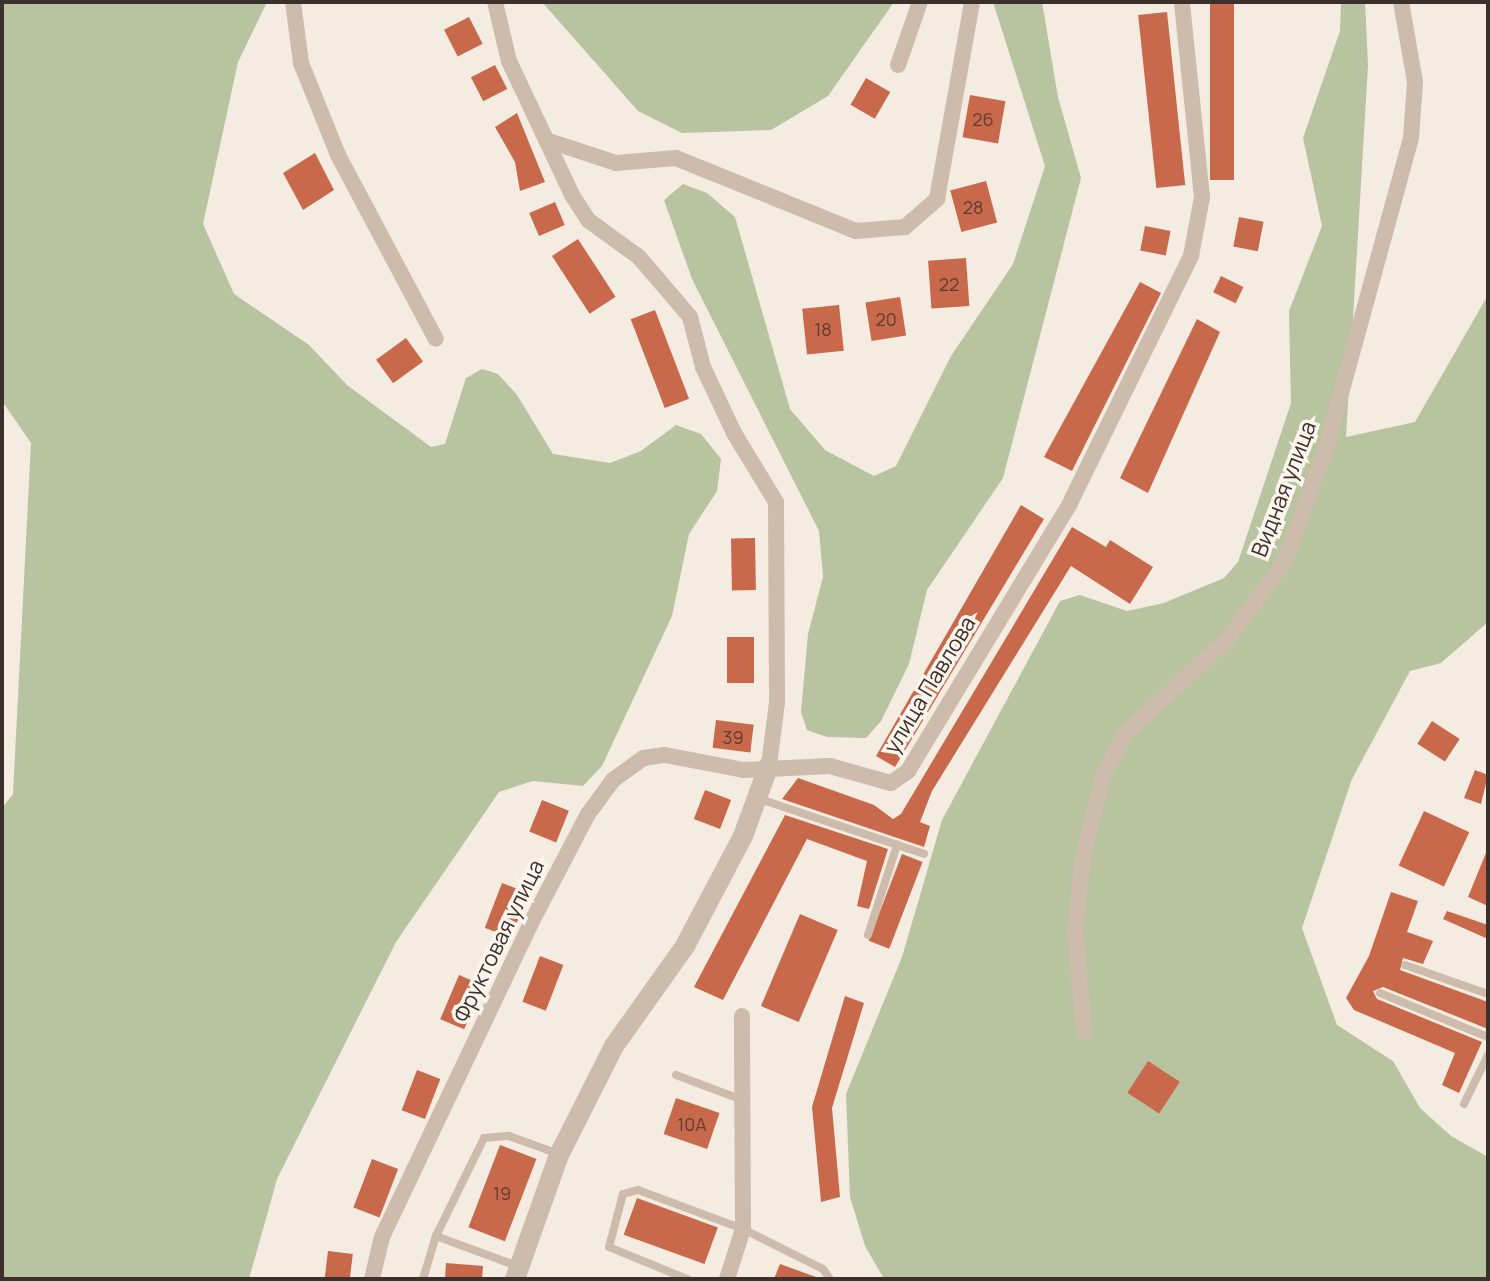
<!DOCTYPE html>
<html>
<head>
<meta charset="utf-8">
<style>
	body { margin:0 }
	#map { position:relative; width:1490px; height:1281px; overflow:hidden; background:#f4ebe1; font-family:Manrope,sans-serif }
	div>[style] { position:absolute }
	.green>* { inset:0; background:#b8c4a0 }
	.building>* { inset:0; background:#c8694b; transform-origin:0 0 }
	.service>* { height:8px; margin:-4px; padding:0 4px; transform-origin:4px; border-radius:4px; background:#cdbbac }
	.minor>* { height:16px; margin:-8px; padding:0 8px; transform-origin:8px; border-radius:8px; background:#cdbbac }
	.tertiary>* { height:20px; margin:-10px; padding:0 10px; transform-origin:10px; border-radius:10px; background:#cdbbac }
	span { translate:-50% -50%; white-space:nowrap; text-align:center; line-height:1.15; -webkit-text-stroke:7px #fbf5ee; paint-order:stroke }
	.number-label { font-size:18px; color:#5e3e33 }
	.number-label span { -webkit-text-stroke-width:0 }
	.street-label { font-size:22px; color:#3b302b }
	.frame { position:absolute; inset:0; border:4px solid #3b302b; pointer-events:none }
</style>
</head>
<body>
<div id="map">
	<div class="green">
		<div style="clip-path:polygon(2px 2px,267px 2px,238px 62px,203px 224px,234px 294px,309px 345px,347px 385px,431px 447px,445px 444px,466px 378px,482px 369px,498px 374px,517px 395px,553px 454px,610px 463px,641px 451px,676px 425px,701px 434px,721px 459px,717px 491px,689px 534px,672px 616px,602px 766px,583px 786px,533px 781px,499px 792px,396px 942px,277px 1179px,249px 1279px,2px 1279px,2px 808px,13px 794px,31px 443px,2px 401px)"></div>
		<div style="clip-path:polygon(542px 2px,894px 2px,828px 96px,771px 130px,682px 133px,638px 111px)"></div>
		<div style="clip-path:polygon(993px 2px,1042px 2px,1058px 97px,1081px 178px,1003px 478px,927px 590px,909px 664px,881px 721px,866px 738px,827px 737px,807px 730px,801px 712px,808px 634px,823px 577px,819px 531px,692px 279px,664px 200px,683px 184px,707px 193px,735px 217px,790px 409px,825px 450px,874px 476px,896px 466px,951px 356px,1013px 264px,1045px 166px)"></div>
		<div style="clip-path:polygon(1341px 2px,1365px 2px,1368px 65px,1346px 437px,1415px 422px,1488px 295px,1488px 622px,1441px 663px,1410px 671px,1352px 779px,1302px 928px,1337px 1025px,1393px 1061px,1420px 1108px,1451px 1136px,1488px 1157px,1488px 1279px,884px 1279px,865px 1246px,850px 1197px,846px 1094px,902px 957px,942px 820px,1060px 601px,1080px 595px,1127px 611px,1164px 603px,1224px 578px,1238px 562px,1291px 403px,1289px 311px,1322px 226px,1303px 138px,1340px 31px)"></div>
	</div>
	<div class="building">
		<div style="left:1210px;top:2px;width:24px;height:178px"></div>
		<div style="left:1167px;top:12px;width:174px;height:29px;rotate:84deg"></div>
		<div style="left:469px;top:17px;width:30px;height:28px;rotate:63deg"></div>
		<div style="left:495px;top:65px;width:27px;height:27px;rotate:63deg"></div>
		<div style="left:866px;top:78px;width:28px;height:31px;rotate:30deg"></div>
		<div style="left:970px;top:95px;width:36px;height:43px;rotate:10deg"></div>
		<div style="clip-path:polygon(517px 113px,545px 182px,520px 191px,515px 162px,495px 127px)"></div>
		<div style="clip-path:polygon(315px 153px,334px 190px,303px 210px,283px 173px)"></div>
		<div style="left:986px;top:181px;width:43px;height:37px;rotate:75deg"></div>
		<div style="left:555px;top:202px;width:25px;height:28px;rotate:67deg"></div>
		<div style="left:1239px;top:217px;width:25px;height:30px;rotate:11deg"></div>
		<div style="left:1145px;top:226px;width:26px;height:25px;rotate:11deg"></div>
		<div style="left:578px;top:239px;width:69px;height:31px;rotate:57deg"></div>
		<div style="left:966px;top:258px;width:48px;height:38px;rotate:86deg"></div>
		<div style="left:1221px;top:276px;width:25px;height:18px;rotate:26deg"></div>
		<div style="clip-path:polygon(1140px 282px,1161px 293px,1072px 471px,1044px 457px)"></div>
		<div style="left:900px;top:297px;width:39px;height:35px;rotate:81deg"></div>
		<div style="left:839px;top:305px;width:46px;height:37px;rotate:84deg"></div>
		<div style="left:655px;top:310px;width:95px;height:26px;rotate:69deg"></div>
		<div style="clip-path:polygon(1197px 319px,1220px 332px,1148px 493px,1120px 478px)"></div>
		<div style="left:406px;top:338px;width:29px;height:37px;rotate:54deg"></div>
		<div style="clip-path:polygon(1021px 505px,1044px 519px,895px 767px,876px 756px)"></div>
		<div style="clip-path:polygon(1072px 527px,1106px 547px,1110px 540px,1153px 567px,1130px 604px,1071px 566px,932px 791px,920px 822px,930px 826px,924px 847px,782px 799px,798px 778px,874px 805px,893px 819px,901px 814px)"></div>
		<div style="left:755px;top:538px;width:52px;height:24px;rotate:89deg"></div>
		<div style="left:727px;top:637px;width:27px;height:46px"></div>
		<div style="left:716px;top:720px;width:38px;height:28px;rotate:7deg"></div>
		<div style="left:1432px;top:721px;width:33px;height:27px;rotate:33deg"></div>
		<div style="clip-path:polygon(1475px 770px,1488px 775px,1481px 804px,1464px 798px)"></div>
		<div style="left:705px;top:790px;width:28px;height:31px;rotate:21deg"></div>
		<div style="left:542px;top:800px;width:29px;height:34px;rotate:22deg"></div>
		<div style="left:1424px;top:811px;width:50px;height:60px;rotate:25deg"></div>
		<div style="clip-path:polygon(785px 815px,888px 849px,869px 909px,857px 906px,867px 861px,807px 839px,723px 1000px,694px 987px)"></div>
		<div style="clip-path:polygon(1488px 848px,1488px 906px,1468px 897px)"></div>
		<div style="left:902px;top:854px;width:22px;height:93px;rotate:21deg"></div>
		<div style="left:502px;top:883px;width:28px;height:48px;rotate:21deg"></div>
		<div style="clip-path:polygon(1391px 892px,1418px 901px,1407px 932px,1433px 941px,1423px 964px,1403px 958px,1400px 970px,1488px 1002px,1488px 1029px,1383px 987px,1373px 991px,1377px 999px,1482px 1042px,1459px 1093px,1442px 1085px,1455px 1053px,1354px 1010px,1346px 998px,1369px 956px)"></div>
		<div style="clip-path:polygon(1447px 911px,1488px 925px,1488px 939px,1443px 919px)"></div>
		<div style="left:800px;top:914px;width:41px;height:100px;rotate:23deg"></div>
		<div style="left:540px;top:956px;width:25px;height:49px;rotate:21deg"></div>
		<div style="left:459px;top:975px;width:26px;height:48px;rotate:23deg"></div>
		<div style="clip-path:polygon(845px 996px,864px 1003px,832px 1108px,840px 1197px,821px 1202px,812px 1107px)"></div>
		<div style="left:1148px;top:1061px;width:38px;height:38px;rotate:33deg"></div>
		<div style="left:417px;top:1070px;width:25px;height:43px;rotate:21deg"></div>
		<div style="left:676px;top:1098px;width:46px;height:38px;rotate:19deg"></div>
		<div style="left:500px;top:1145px;width:39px;height:88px;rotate:21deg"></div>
		<div style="left:372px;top:1159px;width:28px;height:52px;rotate:21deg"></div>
		<div style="left:637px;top:1198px;width:86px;height:39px;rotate:20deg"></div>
		<div style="left:328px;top:1251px;width:25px;height:28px;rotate:7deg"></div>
		<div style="clip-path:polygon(446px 1263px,483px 1266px,482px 1279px,445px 1279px)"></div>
		<div style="clip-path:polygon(780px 1264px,816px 1277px,816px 1279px,774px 1279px)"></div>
	</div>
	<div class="service">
		<div style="left:760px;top:799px;width:173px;rotate:18.5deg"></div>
		<div style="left:868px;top:935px;width:95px;rotate:-72.1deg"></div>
		<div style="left:1405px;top:965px;width:88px;rotate:19.3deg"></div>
		<div style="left:1380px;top:993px;width:117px;rotate:22.2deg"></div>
		<div style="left:676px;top:1075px;width:71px;rotate:20.7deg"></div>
		<div style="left:1464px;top:1104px;width:55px;rotate:-63.9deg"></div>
		<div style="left:436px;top:1236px;width:86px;rotate:20.3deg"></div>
		<div style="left:423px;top:1279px;width:45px;rotate:-73.2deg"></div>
		<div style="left:436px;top:1236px;width:109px;rotate:-63.9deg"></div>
		<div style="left:484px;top:1138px;width:25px;rotate:-5deg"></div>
		<div style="left:509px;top:1136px;width:53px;rotate:19.8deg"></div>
		<div style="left:687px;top:1279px;width:84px;rotate:-157.7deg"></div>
		<div style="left:609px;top:1247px;width:55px;rotate:-75.2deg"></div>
		<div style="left:623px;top:1194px;width:16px;rotate:-15deg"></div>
		<div style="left:638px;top:1190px;width:112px;rotate:20.4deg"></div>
		<div style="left:743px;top:1229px;width:89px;rotate:26.6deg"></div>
		<div style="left:823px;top:1269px;width:12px;rotate:55deg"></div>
	</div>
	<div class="minor">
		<div style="left:293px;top:2px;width:62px;rotate:82.5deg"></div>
		<div style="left:301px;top:63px;width:99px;rotate:68.1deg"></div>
		<div style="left:338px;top:155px;width:208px;rotate:62deg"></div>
		<div style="left:495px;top:2px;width:61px;rotate:76.7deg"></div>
		<div style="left:509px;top:61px;width:148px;rotate:64.8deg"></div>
		<div style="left:572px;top:195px;width:30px;rotate:57deg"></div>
		<div style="left:588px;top:220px;width:63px;rotate:36deg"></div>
		<div style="left:639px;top:257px;width:79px;rotate:49.6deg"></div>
		<div style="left:690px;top:317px;width:52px;rotate:75.4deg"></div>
		<div style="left:703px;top:367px;width:73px;rotate:64.8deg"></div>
		<div style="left:734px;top:433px;width:81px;rotate:58.7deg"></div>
		<div style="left:776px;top:502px;width:200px;rotate:89.7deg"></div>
		<div style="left:777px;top:702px;width:64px;rotate:97.2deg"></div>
		<div style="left:898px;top:65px;width:67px;rotate:-70.8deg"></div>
		<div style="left:546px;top:140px;width:74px;rotate:18.2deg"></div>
		<div style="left:616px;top:163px;width:60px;rotate:-4.8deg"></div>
		<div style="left:676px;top:158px;width:194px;rotate:22.1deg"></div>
		<div style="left:856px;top:231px;width:49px;rotate:-4.7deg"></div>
		<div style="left:905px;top:227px;width:43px;rotate:-41.2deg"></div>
		<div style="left:937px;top:199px;width:200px;rotate:-79.9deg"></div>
		<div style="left:1084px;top:1031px;width:101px;rotate:-95.1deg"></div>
		<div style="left:1075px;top:930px;width:73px;rotate:-83.7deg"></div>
		<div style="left:1083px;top:857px;width:83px;rotate:-76.1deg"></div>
		<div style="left:1103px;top:776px;width:47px;rotate:-62.4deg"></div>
		<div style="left:1125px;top:734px;width:139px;rotate:-42.7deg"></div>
		<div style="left:1227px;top:640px;width:96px;rotate:-53.5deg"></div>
		<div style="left:1284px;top:563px;width:126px;rotate:-70deg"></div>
		<div style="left:1327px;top:445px;width:318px;rotate:-74.7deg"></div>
		<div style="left:1411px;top:138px;width:56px;rotate:-85.9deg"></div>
		<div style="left:1415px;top:82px;width:81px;rotate:-99.9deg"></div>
		<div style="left:372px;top:1279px;width:43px;rotate:-76.6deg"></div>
		<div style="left:382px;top:1237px;width:350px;rotate:-64.6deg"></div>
		<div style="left:532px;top:921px;width:121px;rotate:-62.4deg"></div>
		<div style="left:588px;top:814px;width:42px;rotate:-53.7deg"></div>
		<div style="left:613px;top:780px;width:37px;rotate:-36deg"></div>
		<div style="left:643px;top:758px;width:22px;rotate:-8deg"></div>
		<div style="left:665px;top:755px;width:80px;rotate:10.8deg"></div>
		<div style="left:744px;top:770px;width:86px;rotate:-2.7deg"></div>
		<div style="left:830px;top:766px;width:63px;rotate:15.6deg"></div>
		<div style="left:891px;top:783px;width:21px;rotate:-35deg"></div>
		<div style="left:908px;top:771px;width:313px;rotate:-58.8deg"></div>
		<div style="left:1070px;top:503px;width:275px;rotate:-63.9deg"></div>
		<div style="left:1191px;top:256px;width:60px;rotate:-79.4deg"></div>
		<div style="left:1202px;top:197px;width:196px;rotate:-95.9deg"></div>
		<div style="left:727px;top:1279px;width:52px;rotate:-72.3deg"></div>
		<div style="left:743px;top:1229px;width:213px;rotate:-90.3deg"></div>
	</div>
	<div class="tertiary">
		<div style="left:515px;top:1279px;width:132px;rotate:-70.5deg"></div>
		<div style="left:559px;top:1155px;width:122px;rotate:-63.2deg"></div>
		<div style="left:614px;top:1046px;width:123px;rotate:-54.6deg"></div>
		<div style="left:685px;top:946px;width:124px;rotate:-62.2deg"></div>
		<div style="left:743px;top:836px;width:76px;rotate:-69.9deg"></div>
	</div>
	<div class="number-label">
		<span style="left:983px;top:119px">26</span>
		<span style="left:973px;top:207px">28</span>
		<span style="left:949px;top:284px">22</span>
		<span style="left:886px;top:319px">20</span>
		<span style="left:823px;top:329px">18</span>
		<span style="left:733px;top:737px">39</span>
		<span style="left:692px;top:1124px">10А</span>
		<span style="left:502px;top:1193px">19</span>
	</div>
	<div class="street-label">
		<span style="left:1284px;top:489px;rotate:-69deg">Видная улица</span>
		<span style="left:930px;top:685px;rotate:-59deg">улица Павлова</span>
		<span style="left:499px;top:941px;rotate:-64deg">Фруктовая улица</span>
	</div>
	<div class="frame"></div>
</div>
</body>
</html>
